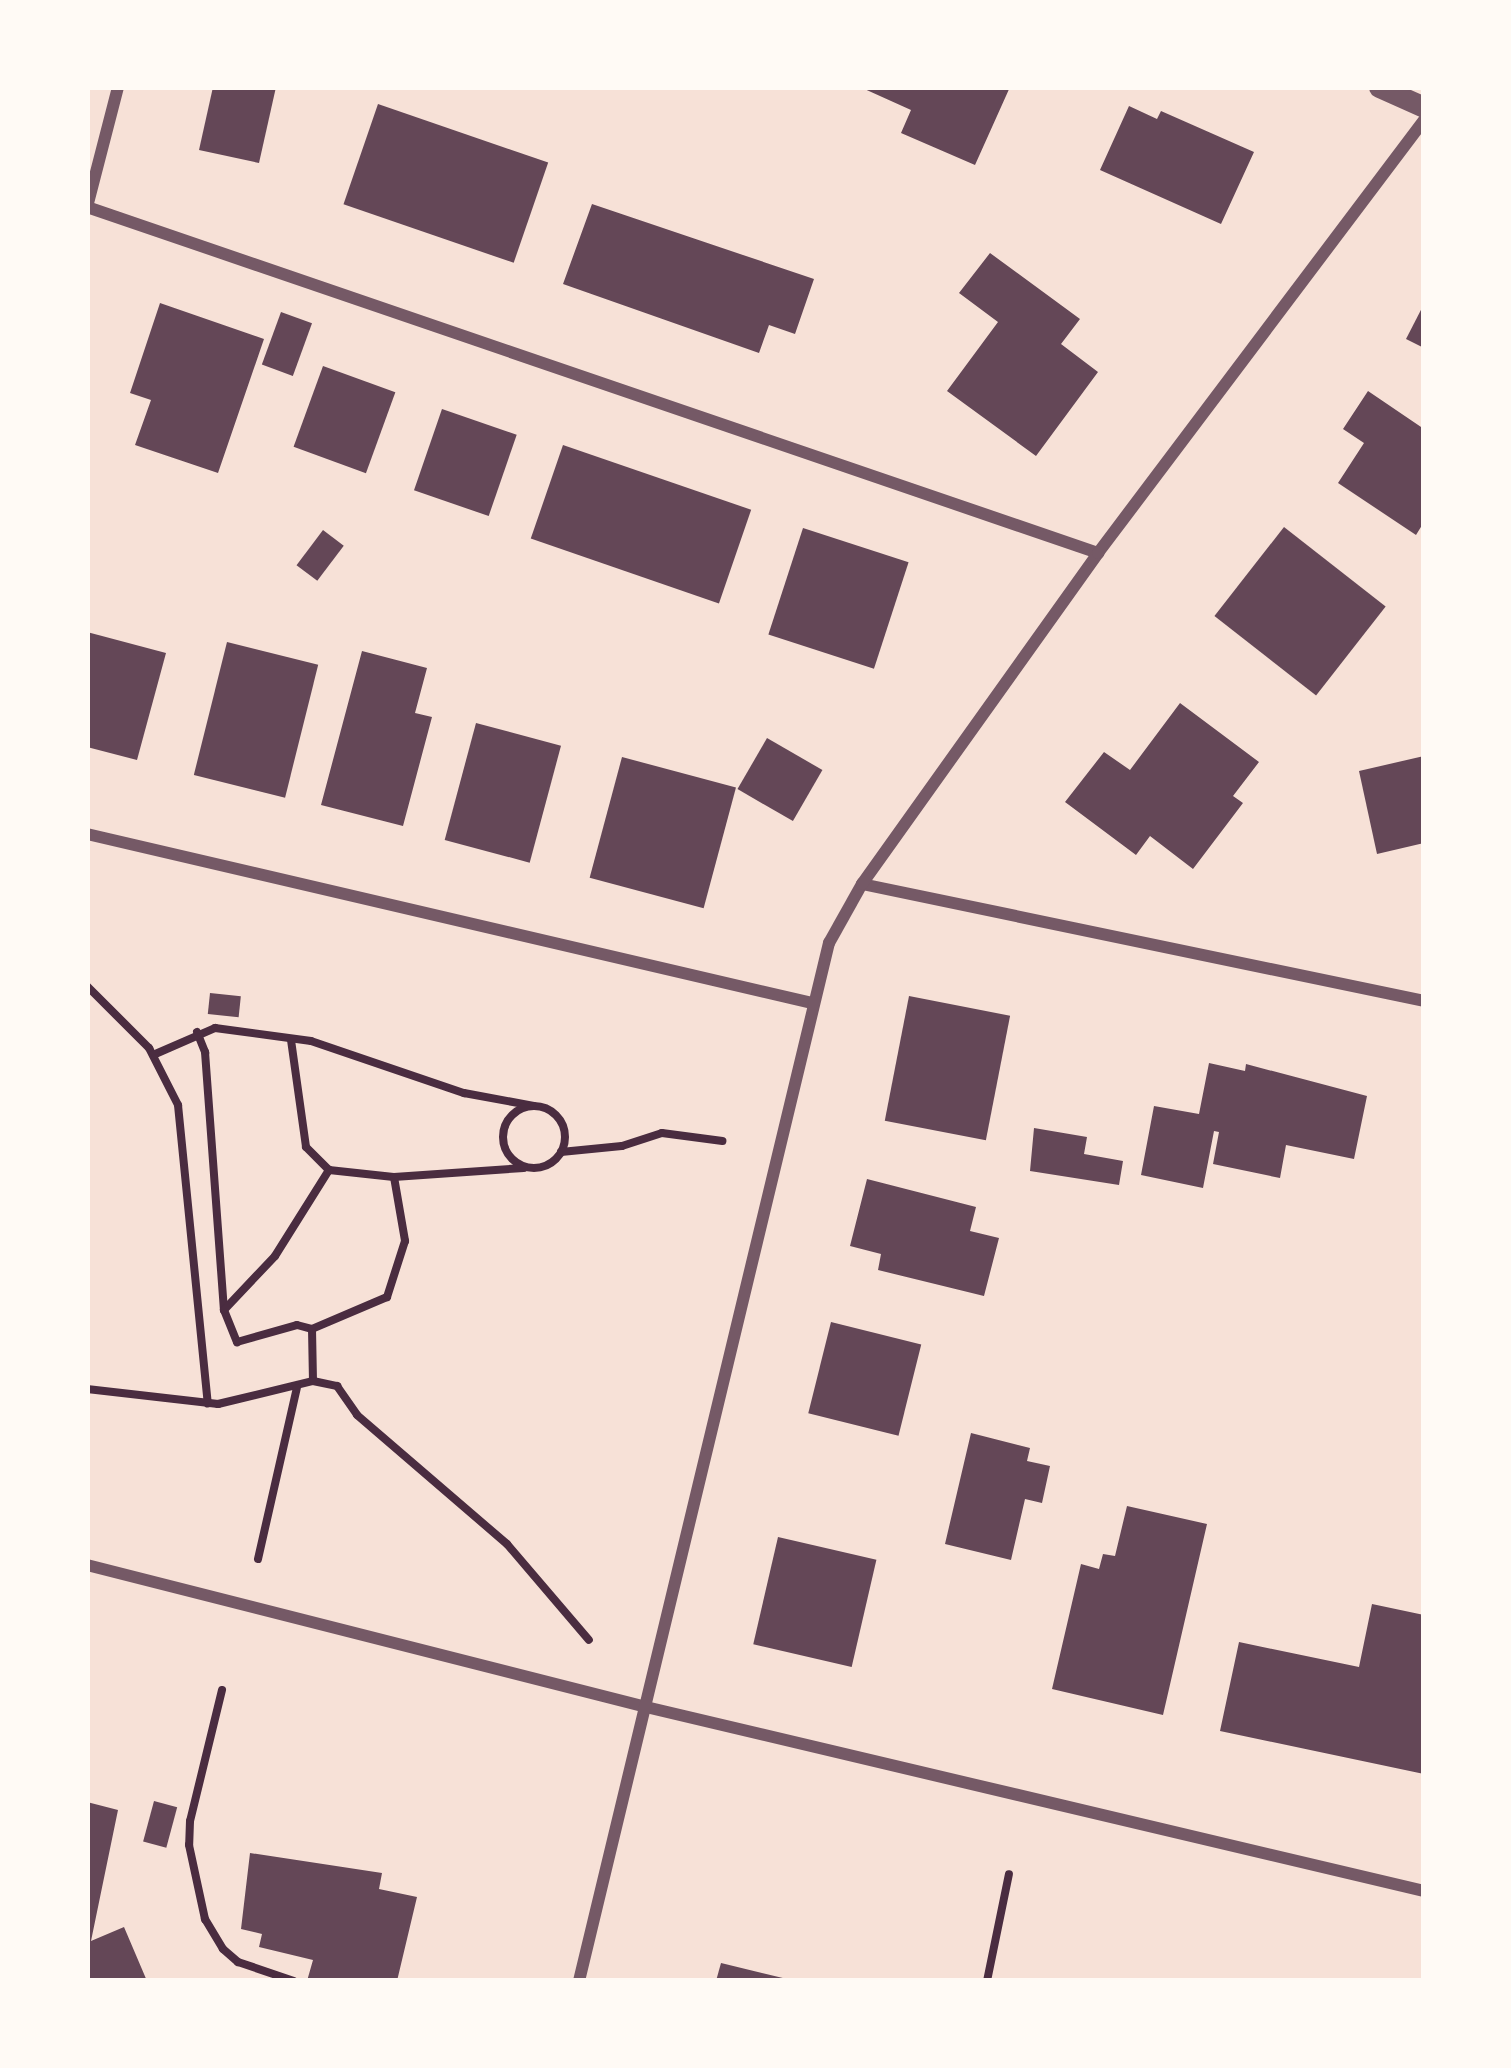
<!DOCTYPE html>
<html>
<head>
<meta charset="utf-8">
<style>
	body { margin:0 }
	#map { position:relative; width:1511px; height:2068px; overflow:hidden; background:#f7e1d7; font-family:Spectral,serif }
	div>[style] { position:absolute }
	.building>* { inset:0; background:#644757; transform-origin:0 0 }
	.path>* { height:8px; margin:-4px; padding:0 4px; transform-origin:4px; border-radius:4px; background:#4a2c40 }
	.path>.ring { margin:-4px; padding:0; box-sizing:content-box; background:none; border:8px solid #4a2c40; border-radius:50% }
	.minor>* { height:12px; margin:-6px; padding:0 6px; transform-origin:6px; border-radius:6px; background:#755966 }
	.tertiary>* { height:21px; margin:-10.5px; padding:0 10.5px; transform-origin:10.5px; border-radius:10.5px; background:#755966 }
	span { translate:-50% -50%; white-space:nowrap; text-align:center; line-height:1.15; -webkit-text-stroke:12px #fffaf5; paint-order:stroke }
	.frame { position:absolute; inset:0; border:90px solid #fffaf5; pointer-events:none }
</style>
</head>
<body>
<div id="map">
	<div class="building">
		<div style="clip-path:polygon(213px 87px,276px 87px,259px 163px,199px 150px)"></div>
		<div style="clip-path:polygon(860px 87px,1010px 87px,975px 165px,901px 133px,911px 110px)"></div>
		<div style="left:378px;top:104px;width:180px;height:106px;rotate:19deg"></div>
		<div style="clip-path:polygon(1129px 106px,1157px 119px,1161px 111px,1254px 152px,1221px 224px,1100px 170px)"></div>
		<div style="clip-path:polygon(592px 204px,814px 279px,795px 334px,769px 325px,759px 353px,563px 284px)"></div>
		<div style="clip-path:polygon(990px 253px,1080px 319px,1061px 344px,1098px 372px,1036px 456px,947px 391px,998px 322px,959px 293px)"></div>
		<div style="clip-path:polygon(160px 303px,264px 339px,218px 473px,135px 445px,151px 400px,130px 393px)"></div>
		<div style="clip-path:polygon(1424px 304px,1424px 348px,1406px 339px)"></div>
		<div style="left:281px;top:312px;width:33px;height:56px;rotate:20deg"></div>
		<div style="left:323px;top:366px;width:77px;height:86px;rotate:20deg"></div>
		<div style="clip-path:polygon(1368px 391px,1424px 429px,1424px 522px,1416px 535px,1338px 483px,1364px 443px,1343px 429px)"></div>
		<div style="left:442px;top:409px;width:79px;height:86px;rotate:19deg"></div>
		<div style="left:563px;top:445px;width:199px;height:99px;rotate:19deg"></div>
		<div style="left:1284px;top:527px;width:129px;height:113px;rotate:38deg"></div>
		<div style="left:803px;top:528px;width:111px;height:112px;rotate:18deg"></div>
		<div style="left:323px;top:530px;width:26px;height:44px;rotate:37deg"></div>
		<div style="clip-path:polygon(87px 632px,166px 653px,137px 760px,87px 747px)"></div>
		<div style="left:227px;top:642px;width:94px;height:137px;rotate:14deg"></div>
		<div style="clip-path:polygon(362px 651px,427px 668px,415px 713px,432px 717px,403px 826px,321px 805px)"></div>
		<div style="clip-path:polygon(1180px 703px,1259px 762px,1233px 796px,1243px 803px,1193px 869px,1150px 836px,1136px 855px,1065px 802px,1104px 752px,1130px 770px)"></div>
		<div style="left:476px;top:723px;width:88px;height:121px;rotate:15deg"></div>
		<div style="left:767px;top:738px;width:64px;height:59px;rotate:30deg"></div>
		<div style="clip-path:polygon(1424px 756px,1424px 843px,1377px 854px,1359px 771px)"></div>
		<div style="left:622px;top:757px;width:118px;height:125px;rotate:15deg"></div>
		<div style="left:210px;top:993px;width:31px;height:21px;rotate:6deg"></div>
		<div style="left:909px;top:996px;width:103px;height:127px;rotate:11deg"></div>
		<div style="clip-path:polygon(1209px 1063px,1245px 1071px,1246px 1064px,1367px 1096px,1354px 1159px,1286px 1145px,1280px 1178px,1213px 1164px,1219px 1132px,1214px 1131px,1203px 1188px,1141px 1175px,1154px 1106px,1199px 1114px)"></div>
		<div style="clip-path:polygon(1034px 1128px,1087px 1137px,1084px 1154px,1123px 1161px,1119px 1185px,1030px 1171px)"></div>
		<div style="clip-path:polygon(867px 1179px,976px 1207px,970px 1231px,999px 1238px,984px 1296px,878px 1270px,881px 1254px,850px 1246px)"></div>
		<div style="left:831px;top:1322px;width:93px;height:94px;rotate:14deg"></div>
		<div style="clip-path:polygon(971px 1433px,1030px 1448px,1027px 1461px,1050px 1466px,1042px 1503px,1025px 1499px,1011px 1560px,945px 1544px)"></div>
		<div style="clip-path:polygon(1127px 1506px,1207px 1524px,1163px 1715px,1052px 1689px,1081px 1564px,1099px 1569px,1103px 1554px,1115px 1556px)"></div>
		<div style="left:778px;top:1537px;width:101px;height:110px;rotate:13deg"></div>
		<div style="clip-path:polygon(1372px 1604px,1424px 1615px,1424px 1774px,1220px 1731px,1239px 1642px,1359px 1667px)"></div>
		<div style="left:154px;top:1801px;width:24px;height:42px;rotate:15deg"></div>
		<div style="clip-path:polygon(87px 1802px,118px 1810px,91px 1941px,124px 1927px,147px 1981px,87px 1981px)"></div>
		<div style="clip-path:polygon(250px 1853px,382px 1873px,379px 1889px,417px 1897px,397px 1981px,307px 1981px,313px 1960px,259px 1947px,262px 1934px,241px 1929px)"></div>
		<div style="clip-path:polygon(721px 1963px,787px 1979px,787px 1981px,716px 1981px)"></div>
	</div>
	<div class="path">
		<div style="left:87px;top:986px;width:88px;rotate:45deg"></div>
		<div style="left:149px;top:1048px;width:64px;rotate:63deg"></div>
		<div style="left:178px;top:1105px;width:300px;rotate:84.3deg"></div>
		<div style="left:197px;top:1032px;width:22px;rotate:68deg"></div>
		<div style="left:205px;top:1052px;width:259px;rotate:85.8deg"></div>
		<div style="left:224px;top:1310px;width:35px;rotate:68deg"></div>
		<div style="left:237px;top:1342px;width:62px;rotate:-15.8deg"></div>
		<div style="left:297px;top:1325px;width:16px;rotate:15deg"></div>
		<div style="left:291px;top:1040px;width:108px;rotate:82deg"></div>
		<div style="left:306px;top:1147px;width:33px;rotate:45deg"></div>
		<div style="left:329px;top:1170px;width:65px;rotate:6.1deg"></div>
		<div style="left:394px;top:1177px;width:65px;rotate:80.2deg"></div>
		<div style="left:405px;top:1241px;width:59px;rotate:107.8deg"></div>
		<div style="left:387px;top:1297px;width:82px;rotate:156.9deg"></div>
		<div style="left:312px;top:1329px;width:52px;rotate:88.9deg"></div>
		<div style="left:153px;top:1055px;width:68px;rotate:-23.5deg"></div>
		<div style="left:215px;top:1028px;width:97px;rotate:7.7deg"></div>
		<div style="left:311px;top:1041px;width:162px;rotate:18.8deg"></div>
		<div style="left:464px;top:1093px;width:71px;rotate:10.5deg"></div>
		<div class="ring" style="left:503px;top:1106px;width:54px;height:54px"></div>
		<div style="left:561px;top:1152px;width:61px;rotate:-5.6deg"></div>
		<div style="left:622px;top:1146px;width:42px;rotate:-18deg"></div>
		<div style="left:662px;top:1133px;width:61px;rotate:7.6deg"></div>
		<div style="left:394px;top:1177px;width:130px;rotate:-4deg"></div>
		<div style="left:224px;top:1310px;width:74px;rotate:-46.6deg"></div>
		<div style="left:275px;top:1256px;width:102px;rotate:-57.9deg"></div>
		<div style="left:87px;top:1389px;width:132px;rotate:6.5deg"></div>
		<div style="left:218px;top:1404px;width:98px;rotate:-13.6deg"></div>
		<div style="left:313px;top:1381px;width:25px;rotate:12deg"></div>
		<div style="left:337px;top:1386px;width:35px;rotate:55deg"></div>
		<div style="left:357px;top:1415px;width:198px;rotate:40.7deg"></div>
		<div style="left:507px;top:1544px;width:126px;rotate:49.5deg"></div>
		<div style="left:258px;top:1559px;width:175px;rotate:-77.2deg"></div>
		<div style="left:222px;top:1690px;width:135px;rotate:103.7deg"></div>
		<div style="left:190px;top:1821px;width:24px;rotate:92deg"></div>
		<div style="left:189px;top:1845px;width:76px;rotate:77.8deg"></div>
		<div style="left:205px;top:1919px;width:35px;rotate:59deg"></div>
		<div style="left:223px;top:1949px;width:20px;rotate:41deg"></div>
		<div style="left:238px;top:1962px;width:59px;rotate:18.7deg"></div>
		<div style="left:987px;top:1981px;width:109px;rotate:-78.4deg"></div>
	</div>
	<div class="minor">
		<div style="left:87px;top:207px;width:1069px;rotate:18.89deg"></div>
		<div style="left:87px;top:207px;width:124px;rotate:-75.5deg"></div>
		<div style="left:87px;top:834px;width:744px;rotate:13.12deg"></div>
		<div style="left:862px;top:884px;width:574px;rotate:11.76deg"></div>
		<div style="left:87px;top:1565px;width:577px;rotate:14.25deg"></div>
		<div style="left:646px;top:1707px;width:799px;rotate:13.31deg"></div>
		<div style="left:579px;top:1981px;width:1068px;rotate:-76.46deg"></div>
		<div style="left:829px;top:943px;width:68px;rotate:-60.8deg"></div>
		<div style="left:862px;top:884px;width:407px;rotate:-54.5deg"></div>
		<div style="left:1098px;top:553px;width:542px;rotate:-53.02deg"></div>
	</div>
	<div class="tertiary">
		<div style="left:1379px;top:87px;width:49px;rotate:24deg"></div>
	</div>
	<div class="frame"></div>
</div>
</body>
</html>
